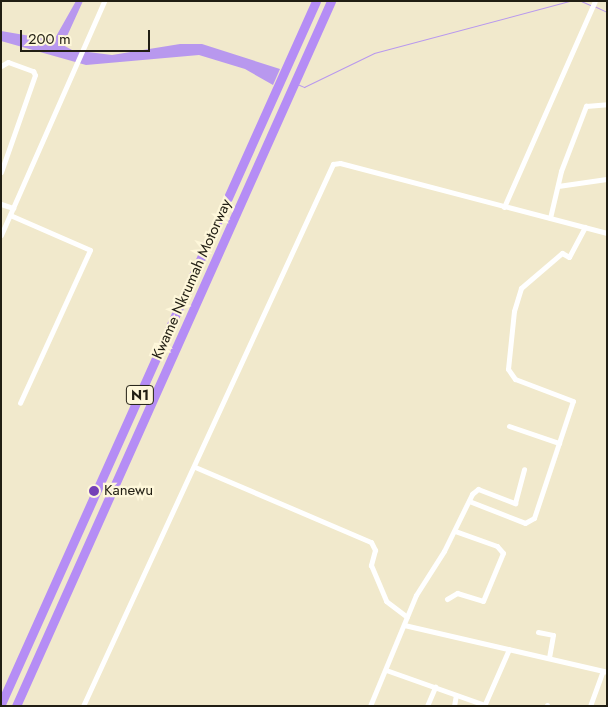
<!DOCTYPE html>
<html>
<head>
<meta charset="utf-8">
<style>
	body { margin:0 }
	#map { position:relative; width:608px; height:707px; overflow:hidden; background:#f1e9cc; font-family:Jost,sans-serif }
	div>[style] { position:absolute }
	.water>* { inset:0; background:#b898ee }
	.stream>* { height:1px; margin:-0.5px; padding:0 0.5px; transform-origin:0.5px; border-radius:0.5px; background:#b898ee }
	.minor>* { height:5px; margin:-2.5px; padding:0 2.5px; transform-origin:2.5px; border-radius:2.5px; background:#fff }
	.motorway>* { height:9px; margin:-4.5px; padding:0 4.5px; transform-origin:4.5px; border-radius:4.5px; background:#b58df5 }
	.dots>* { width:14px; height:14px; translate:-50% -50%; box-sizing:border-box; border:2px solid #fef7da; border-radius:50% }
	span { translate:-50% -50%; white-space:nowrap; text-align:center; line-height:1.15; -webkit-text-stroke:4.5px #fef7da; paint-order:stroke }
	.shield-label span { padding:1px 4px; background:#fef7da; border:1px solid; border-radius:4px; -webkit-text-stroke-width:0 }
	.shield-label { font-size:14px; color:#211e13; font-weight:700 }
	.street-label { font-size:15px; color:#211e13 }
	.poi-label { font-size:15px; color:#211e13 }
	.left { translate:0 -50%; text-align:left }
	.frame { position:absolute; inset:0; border:2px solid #211e13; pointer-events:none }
	.scale { position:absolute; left:20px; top:30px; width:130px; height:22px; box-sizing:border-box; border:2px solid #211e13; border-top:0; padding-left:6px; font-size:15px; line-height:18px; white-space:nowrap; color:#211e13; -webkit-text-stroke:4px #fef7da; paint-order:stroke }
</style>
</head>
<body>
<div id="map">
	<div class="water">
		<div style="clip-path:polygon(76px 1px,83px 1px,63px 45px,72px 50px,112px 55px,180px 44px,202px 44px,280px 69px,273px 85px,245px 69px,199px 55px,86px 65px,1px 41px,1px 31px,54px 40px)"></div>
	</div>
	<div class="stream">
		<div style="left:581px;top:1px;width:10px;rotate:24deg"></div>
		<div style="left:594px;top:6px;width:14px;rotate:25deg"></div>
		<div style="left:297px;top:84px;width:8px;rotate:23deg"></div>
		<div style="left:304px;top:87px;width:78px;rotate:-25.9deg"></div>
		<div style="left:374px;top:53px;width:202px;rotate:-14.9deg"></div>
	</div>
	<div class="minor">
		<div style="left:1px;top:66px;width:8px;rotate:-30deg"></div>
		<div style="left:8px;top:62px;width:27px;rotate:20deg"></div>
		<div style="left:33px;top:71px;width:4px;rotate:63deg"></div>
		<div style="left:35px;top:75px;width:103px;rotate:109.3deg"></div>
		<div style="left:558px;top:186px;width:49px;rotate:-8.1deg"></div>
		<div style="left:1px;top:204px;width:13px;rotate:18deg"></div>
		<div style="left:504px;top:207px;width:225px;rotate:-66.2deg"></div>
		<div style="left:10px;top:215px;width:87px;rotate:23.6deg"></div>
		<div style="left:90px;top:250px;width:168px;rotate:114.6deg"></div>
		<div style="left:550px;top:218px;width:48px;rotate:-76.8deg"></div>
		<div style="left:561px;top:171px;width:70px;rotate:-69deg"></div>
		<div style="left:586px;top:106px;width:21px;rotate:-5deg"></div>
		<div style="left:1px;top:235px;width:256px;rotate:-66.2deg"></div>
		<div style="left:509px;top:426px;width:53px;rotate:18.8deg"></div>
		<div style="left:195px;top:467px;width:191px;rotate:23.1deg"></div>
		<div style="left:371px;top:542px;width:9px;rotate:63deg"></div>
		<div style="left:375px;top:550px;width:16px;rotate:105deg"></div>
		<div style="left:371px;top:565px;width:39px;rotate:67deg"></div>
		<div style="left:386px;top:601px;width:26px;rotate:37deg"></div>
		<div style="left:469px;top:501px;width:60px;rotate:21.4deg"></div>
		<div style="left:525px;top:523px;width:10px;rotate:-29deg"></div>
		<div style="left:534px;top:518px;width:123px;rotate:-71.6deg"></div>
		<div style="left:573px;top:401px;width:62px;rotate:-159.2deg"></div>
		<div style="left:515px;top:379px;width:12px;rotate:-125deg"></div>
		<div style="left:508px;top:369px;width:58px;rotate:-84.1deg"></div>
		<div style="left:514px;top:311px;width:24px;rotate:-73deg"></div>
		<div style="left:521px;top:288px;width:54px;rotate:-40.5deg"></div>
		<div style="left:562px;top:253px;width:8px;rotate:30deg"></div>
		<div style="left:569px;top:257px;width:34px;rotate:-62deg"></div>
		<div style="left:447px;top:599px;width:12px;rotate:-31deg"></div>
		<div style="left:457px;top:593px;width:27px;rotate:17deg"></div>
		<div style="left:483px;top:601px;width:52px;rotate:-67.4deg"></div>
		<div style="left:503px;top:553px;width:9px;rotate:-131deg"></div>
		<div style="left:497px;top:546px;width:45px;rotate:-160.3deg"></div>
		<div style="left:404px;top:625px;width:208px;rotate:13deg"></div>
		<div style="left:538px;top:632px;width:15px;rotate:11deg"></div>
		<div style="left:553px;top:635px;width:22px;rotate:100deg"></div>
		<div style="left:386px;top:670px;width:105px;rotate:19.5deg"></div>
		<div style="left:83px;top:706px;width:597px;rotate:-65.24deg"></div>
		<div style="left:333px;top:164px;width:7px;rotate:-8deg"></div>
		<div style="left:340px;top:163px;width:276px;rotate:14.7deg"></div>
		<div style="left:370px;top:706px;width:120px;rotate:-67.5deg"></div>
		<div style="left:416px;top:595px;width:52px;rotate:-57.5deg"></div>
		<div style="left:444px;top:551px;width:64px;rotate:-63.8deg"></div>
		<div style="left:472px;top:494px;width:8px;rotate:-40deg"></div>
		<div style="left:478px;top:489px;width:40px;rotate:21deg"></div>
		<div style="left:515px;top:503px;width:35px;rotate:-75deg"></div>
		<div style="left:427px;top:706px;width:21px;rotate:-67deg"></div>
		<div style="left:454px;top:706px;width:11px;rotate:-80deg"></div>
		<div style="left:484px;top:706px;width:62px;rotate:-66.3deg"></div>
		<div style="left:547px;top:706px;width:1px;rotate:-90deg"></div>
		<div style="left:590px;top:706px;width:37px;rotate:-70deg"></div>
	</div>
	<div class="motorway">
		<div style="left:1px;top:704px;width:770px;rotate:-65.86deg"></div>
		<div style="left:16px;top:706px;width:772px;rotate:-65.92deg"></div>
	</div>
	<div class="dots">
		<div style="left:94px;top:491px;background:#743fb6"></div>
	</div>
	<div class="shield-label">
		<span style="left:140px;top:395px">N1</span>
	</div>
	<div class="street-label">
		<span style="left:192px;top:279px;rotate:-66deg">Kwame Nkrumah Motorway</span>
	</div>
	<div class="poi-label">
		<span class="left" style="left:104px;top:491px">Kanewu</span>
	</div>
	<div class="frame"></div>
	<div class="scale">200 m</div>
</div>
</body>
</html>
